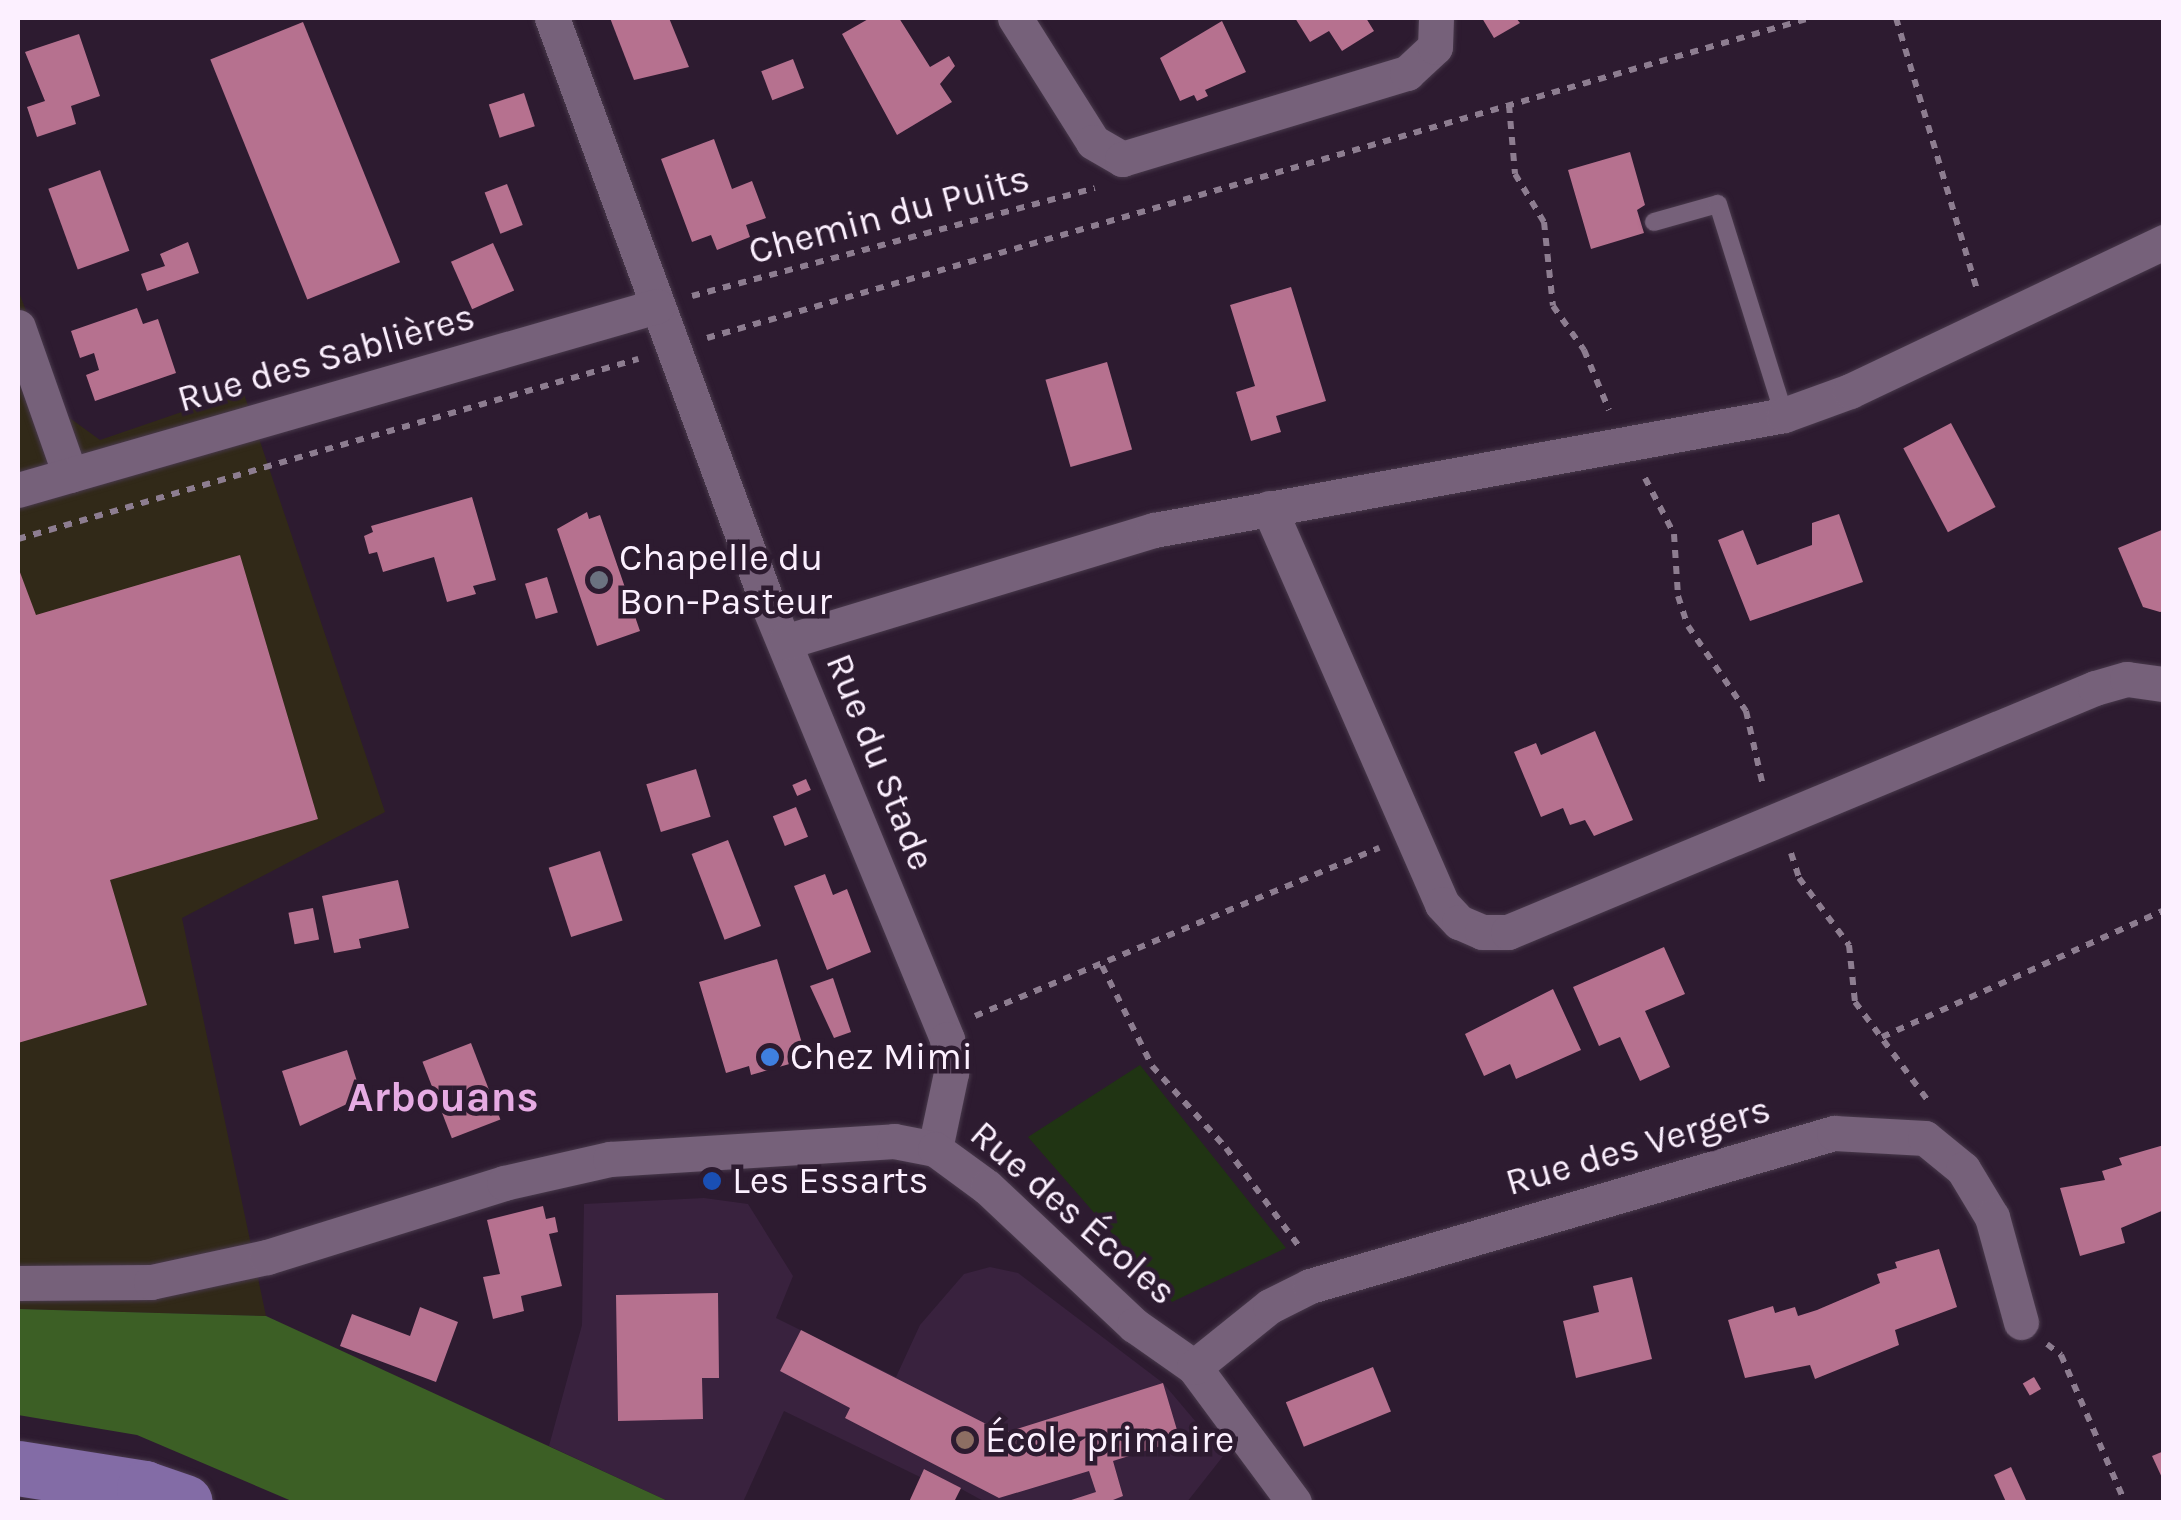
<!DOCTYPE html>
<html>
<head>
<meta charset="utf-8">
<style>
	body { margin:0 }
	#map { position:relative; width:2181px; height:1520px; overflow:hidden; background:#2d1b30; font-family:Karla,sans-serif }
	div>[style] { position:absolute }
	.industrial>* { inset:0; background:#312918 }
	.built>* { inset:0; background:#39223e }
	.green>* { inset:0; background:#203413 }
	.forest>* { inset:0; background:#3c5f25 }
	.building>* { inset:0; background:#b6718f; transform-origin:0 0 }
	.path>* { height:6px; margin-top:-3px; transform-origin:0; background:repeating-linear-gradient(90deg,#8d7d90 0 8px,transparent 0 16px) }
	.roads { filter:drop-shadow(0 0 2px #48394b) drop-shadow(0 0 2px #48394b) }
	.service>* { height:18px; margin:-9px; padding:0 9px; transform-origin:9px; border-radius:9px; background:#76617a }
	.minor>* { height:35px; margin:-17.5px; padding:0 17.5px; transform-origin:17.5px; border-radius:17.5px; background:#76617a }
	.primary>* { height:55px; margin:-27.5px; padding:0 27.5px; transform-origin:27.5px; border-radius:27.5px; background:#836ca6 }
	.dots>* { width:28px; height:28px; translate:-50% -50%; box-sizing:border-box; border:5px solid #2d1b30; border-radius:50% }
	span { translate:-50% -50%; white-space:nowrap; text-align:center; line-height:1.15; -webkit-text-stroke:9px #2d1b30; paint-order:stroke }
	.street-label { font-size:38px; color:#fcf0ff }
	.poi-label { font-size:38px; color:#fcf0ff }
	.left { translate:0 -50%; text-align:left }
	.quarter-label { font-size:42px; color:#e6abe3; font-weight:700 }
	.frame { position:absolute; inset:0; border:20px solid #fcf0ff; pointer-events:none }
</style>
</head>
<body>
<div id="map">
	<div class="industrial">
		<div style="clip-path:polygon(18px 290px,67px 416px,100px 440px,243px 391px,385px 812px,182px 918px,266px 1316px,18px 1309px)"></div>
	</div>
	<div class="built">
		<div style="clip-path:polygon(704px 1198px,748px 1204px,793px 1276px,776px 1318px,896px 1377px,920px 1325px,964px 1274px,990px 1267px,1018px 1273px,1163px 1383px,1224px 1455px,1187px 1502px,985px 1502px,925px 1469px,920px 1477px,784px 1411px,743px 1502px,670px 1502px,549px 1446px,582px 1325px,584px 1204px)"></div>
	</div>
	<div class="green">
		<div style="clip-path:polygon(1140px 1065px,1286px 1248px,1172px 1302px,1028px 1137px)"></div>
	</div>
	<div class="forest">
		<div style="clip-path:polygon(18px 1309px,266px 1316px,670px 1502px,294px 1502px,137px 1435px,18px 1415px)"></div>
	</div>
	<div class="building">
		<div style="clip-path:polygon(610px 18px,669px 18px,689px 67px,634px 80px)"></div>
		<div style="clip-path:polygon(870px 18px,899px 18px,930px 67px,949px 56px,955px 66px,940px 84px,952px 102px,897px 135px,842px 34px)"></div>
		<div style="clip-path:polygon(1295px 18px,1366px 18px,1374px 31px,1342px 51px,1329px 31px,1310px 42px)"></div>
		<div style="clip-path:polygon(1482px 18px,1516px 18px,1520px 23px,1494px 38px)"></div>
		<div style="clip-path:polygon(1222px 21px,1246px 72px,1205px 90px,1208px 96px,1197px 101px,1194px 95px,1180px 101px,1160px 58px)"></div>
		<div style="left:303px;top:22px;width:259px;height:100px;rotate:68deg"></div>
		<div style="clip-path:polygon(79px 34px,100px 96px,71px 106px,76px 124px,37px 137px,27px 107px,45px 101px,25px 52px)"></div>
		<div style="left:793px;top:59px;width:31px;height:34px;rotate:69deg"></div>
		<div style="left:524px;top:93px;width:35px;height:37px;rotate:72deg"></div>
		<div style="clip-path:polygon(714px 139px,732px 189px,752px 181px,766px 218px,746px 225px,750px 237px,717px 250px,711px 235px,692px 242px,661px 159px)"></div>
		<div style="clip-path:polygon(1630px 152px,1645px 205px,1637px 210px,1644px 233px,1591px 249px,1568px 170px)"></div>
		<div style="left:100px;top:170px;width:86px;height:55px;rotate:70deg"></div>
		<div style="left:507px;top:184px;width:44px;height:24px;rotate:69deg"></div>
		<div style="clip-path:polygon(188px 242px,199px 273px,147px 291px,141px 274px,165px 266px,160px 254px)"></div>
		<div style="left:493px;top:243px;width:52px;height:46px;rotate:66deg"></div>
		<div style="clip-path:polygon(1291px 287px,1326px 401px,1276px 416px,1281px 432px,1251px 441px,1236px 392px,1255px 386px,1230px 305px)"></div>
		<div style="clip-path:polygon(137px 308px,143px 324px,158px 319px,176px 373px,95px 401px,86px 375px,99px 370px,94px 353px,80px 358px,71px 331px)"></div>
		<div style="left:1107px;top:362px;width:91px;height:64px;rotate:74deg"></div>
		<div style="left:1951px;top:423px;width:95px;height:54px;rotate:62deg"></div>
		<div style="clip-path:polygon(472px 497px,496px 580px,473px 586px,476px 594px,447px 602px,434px 557px,383px 572px,377px 552px,369px 554px,364px 536px,373px 532px,371px 526px)"></div>
		<div style="clip-path:polygon(587px 512px,589px 519px,600px 515px,640px 631px,597px 646px,557px 529px)"></div>
		<div style="clip-path:polygon(1839px 514px,1863px 582px,1750px 621px,1718px 540px,1743px 530px,1757px 565px,1812px 545px,1812px 523px)"></div>
		<div style="clip-path:polygon(2164px 529px,2164px 611px,2160px 612px,2143px 607px,2118px 548px)"></div>
		<div style="clip-path:polygon(240px 555px,318px 819px,110px 880px,147px 1005px,18px 1043px,18px 567px,36px 615px)"></div>
		<div style="left:547px;top:577px;width:37px;height:23px;rotate:73deg"></div>
		<div style="clip-path:polygon(1595px 731px,1633px 820px,1594px 836px,1585px 820px,1570px 825px,1563px 808px,1541px 817px,1514px 752px,1536px 743px,1541px 755px)"></div>
		<div style="left:696px;top:769px;width:50px;height:52px;rotate:73deg"></div>
		<div style="left:806px;top:779px;width:12px;height:15px;rotate:66deg"></div>
		<div style="left:796px;top:807px;width:32px;height:25px;rotate:68deg"></div>
		<div style="left:728px;top:840px;width:92px;height:39px;rotate:69deg"></div>
		<div style="left:600px;top:851px;width:73px;height:54px;rotate:72deg"></div>
		<div style="clip-path:polygon(825px 874px,833px 895px,847px 889px,871px 952px,827px 970px,794px 886px)"></div>
		<div style="clip-path:polygon(398px 880px,409px 928px,359px 939px,361px 948px,334px 953px,322px 896px)"></div>
		<div style="left:313px;top:908px;width:32px;height:25px;rotate:79deg"></div>
		<div style="clip-path:polygon(1664px 947px,1685px 994px,1645px 1011px,1670px 1067px,1640px 1081px,1620px 1037px,1599px 1046px,1573px 987px)"></div>
		<div style="clip-path:polygon(777px 959px,804px 1050px,790px 1054px,793px 1063px,751px 1075px,749px 1066px,726px 1073px,699px 982px)"></div>
		<div style="clip-path:polygon(833px 978px,851px 1032px,834px 1038px,810px 986px)"></div>
		<div style="clip-path:polygon(1553px 989px,1581px 1050px,1516px 1079px,1510px 1064px,1484px 1076px,1465px 1034px)"></div>
		<div style="left:471px;top:1043px;width:82px;height:52px;rotate:69deg"></div>
		<div style="clip-path:polygon(347px 1050px,362px 1097px,300px 1126px,282px 1071px)"></div>
		<div style="clip-path:polygon(2164px 1145px,2164px 1210px,2121px 1228px,2125px 1243px,2080px 1256px,2060px 1188px,2105px 1180px,2102px 1171px,2122px 1165px,2119px 1158px)"></div>
		<div style="clip-path:polygon(543px 1206px,546px 1219px,555px 1217px,558px 1232px,549px 1234px,562px 1286px,521px 1296px,524px 1311px,493px 1319px,483px 1277px,500px 1274px,487px 1220px)"></div>
		<div style="clip-path:polygon(1939px 1249px,1957px 1307px,1895px 1330px,1899px 1345px,1815px 1379px,1810px 1365px,1745px 1378px,1728px 1320px,1773px 1306px,1775px 1313px,1795px 1307px,1798px 1316px,1817px 1310px,1880px 1283px,1877px 1274px,1897px 1268px,1895px 1262px)"></div>
		<div style="clip-path:polygon(1632px 1277px,1652px 1359px,1576px 1378px,1563px 1321px,1599px 1312px,1593px 1286px)"></div>
		<div style="clip-path:polygon(718px 1293px,719px 1378px,702px 1378px,703px 1419px,618px 1421px,616px 1295px)"></div>
		<div style="clip-path:polygon(420px 1307px,458px 1322px,436px 1382px,340px 1346px,352px 1314px,410px 1336px)"></div>
		<div style="clip-path:polygon(801px 1330px,1004px 1433px,1163px 1383px,1180px 1440px,1113px 1461px,1123px 1496px,1108px 1502px,1065px 1502px,1096px 1492px,1089px 1471px,999px 1498px,845px 1418px,850px 1408px,780px 1371px)"></div>
		<div style="left:1373px;top:1367px;width:48px;height:94px;rotate:68deg"></div>
		<div style="left:2034px;top:1377px;width:14px;height:13px;rotate:60deg"></div>
		<div style="clip-path:polygon(2164px 1451px,2164px 1482px,2152px 1456px)"></div>
		<div style="clip-path:polygon(2011px 1467px,2026px 1500px,2020px 1502px,2006px 1502px,1994px 1475px)"></div>
		<div style="clip-path:polygon(924px 1469px,961px 1488px,954px 1502px,909px 1502px)"></div>
	</div>
	<div class="path">
		<div style="left:1896px;top:18px;width:287px;rotate:73.4deg"></div>
		<div style="left:1509px;top:105px;width:69px;rotate:85deg"></div>
		<div style="left:1515px;top:174px;width:56px;rotate:58.9deg"></div>
		<div style="left:1544px;top:222px;width:84px;rotate:83.9deg"></div>
		<div style="left:1553px;top:306px;width:54px;rotate:54.8deg"></div>
		<div style="left:1584px;top:350px;width:65px;rotate:67.4deg"></div>
		<div style="left:692px;top:296px;width:417px;rotate:-15deg"></div>
		<div style="left:707px;top:338px;width:1148px;rotate:-16.18deg"></div>
		<div style="left:1645px;top:478px;width:63px;rotate:62.6deg"></div>
		<div style="left:1674px;top:534px;width:62px;rotate:86.3deg"></div>
		<div style="left:1678px;top:596px;width:32px;rotate:72deg"></div>
		<div style="left:1688px;top:626px;width:103px;rotate:55.7deg"></div>
		<div style="left:1746px;top:711px;width:77px;rotate:77.2deg"></div>
		<div style="left:18px;top:539px;width:646px;rotate:-16.19deg"></div>
		<div style="left:1791px;top:853px;width:26px;rotate:72deg"></div>
		<div style="left:1799px;top:878px;width:84px;rotate:53.3deg"></div>
		<div style="left:1849px;top:945px;width:57px;rotate:84deg"></div>
		<div style="left:1855px;top:1002px;width:124px;rotate:53.5deg"></div>
		<div style="left:1102px;top:966px;width:112px;rotate:63.4deg"></div>
		<div style="left:1152px;top:1066px;width:110px;rotate:47.9deg"></div>
		<div style="left:1226px;top:1148px;width:126px;rotate:53.4deg"></div>
		<div style="left:975px;top:1016px;width:438px;rotate:-22.6deg"></div>
		<div style="left:1882px;top:1037px;width:309px;rotate:-24.2deg"></div>
		<div style="left:2047px;top:1344px;width:18px;rotate:38deg"></div>
		<div style="left:2061px;top:1355px;width:160px;rotate:66.5deg"></div>
	</div>
	<div class="roads">
		<div class="service">
			<div style="left:1654px;top:222px;width:66px;rotate:-15.7deg"></div>
			<div style="left:1718px;top:204px;width:221px;rotate:72.6deg"></div>
		</div>
		<div class="minor">
			<div style="left:552px;top:18px;width:622px;rotate:69.79deg"></div>
			<div style="left:767px;top:602px;width:473px;rotate:67.6deg"></div>
			<div style="left:947px;top:1039px;width:34px;rotate:83deg"></div>
			<div style="left:951px;top:1073px;width:78px;rotate:101.9deg"></div>
			<div style="left:1015px;top:18px;width:146px;rotate:57.8deg"></div>
			<div style="left:1093px;top:142px;width:34px;rotate:30deg"></div>
			<div style="left:1122px;top:159px;width:298px;rotate:-16.8deg"></div>
			<div style="left:1407px;top:73px;width:38px;rotate:-43deg"></div>
			<div style="left:1435px;top:47px;width:29px;rotate:-88deg"></div>
			<div style="left:18px;top:327px;width:157px;rotate:70.6deg"></div>
			<div style="left:18px;top:490px;width:665px;rotate:-16.06deg"></div>
			<div style="left:1269px;top:508px;width:432px;rotate:66.4deg"></div>
			<div style="left:1442px;top:904px;width:25px;rotate:47deg"></div>
			<div style="left:1459px;top:922px;width:25px;rotate:23deg"></div>
			<div style="left:1482px;top:932px;width:26px"></div>
			<div style="left:1508px;top:932px;width:636px;rotate:-22.57deg"></div>
			<div style="left:2095px;top:688px;width:33px;rotate:-16deg"></div>
			<div style="left:2127px;top:679px;width:37px;rotate:8deg"></div>
			<div style="left:785px;top:642px;width:386px;rotate:-16.9deg"></div>
			<div style="left:1154px;top:530px;width:640px;rotate:-10.34deg"></div>
			<div style="left:1784px;top:415px;width:70px;rotate:-20deg"></div>
			<div style="left:1850px;top:391px;width:348px;rotate:-25.4deg"></div>
			<div style="left:18px;top:1283px;width:133px;rotate:-0.4deg"></div>
			<div style="left:151px;top:1282px;width:119px;rotate:-12.2deg"></div>
			<div style="left:267px;top:1257px;width:248px;rotate:-17.3deg"></div>
			<div style="left:504px;top:1183px;width:109px;rotate:-12.8deg"></div>
			<div style="left:610px;top:1159px;width:285px;rotate:-3.6deg"></div>
			<div style="left:894px;top:1141px;width:42px;rotate:11deg"></div>
			<div style="left:935px;top:1149px;width:64px;rotate:36.2deg"></div>
			<div style="left:987px;top:1187px;width:202px;rotate:43.2deg"></div>
			<div style="left:1134px;top:1325px;width:73px;rotate:35deg"></div>
			<div style="left:1194px;top:1367px;width:168px;rotate:53.5deg"></div>
			<div style="left:1194px;top:1367px;width:97px;rotate:-38.8deg"></div>
			<div style="left:1270px;top:1306px;width:45px;rotate:-26.6deg"></div>
			<div style="left:1310px;top:1286px;width:546px;rotate:-16.28deg"></div>
			<div style="left:1834px;top:1133px;width:91px;rotate:3.1deg"></div>
			<div style="left:1925px;top:1138px;width:49px;rotate:39.2deg"></div>
			<div style="left:1963px;top:1169px;width:56px;rotate:58.9deg"></div>
			<div style="left:1992px;top:1217px;width:109px;rotate:74.6deg"></div>
		</div>
		<div class="primary">
			<div style="left:18px;top:1468px;width:128px;rotate:9deg"></div>
			<div style="left:144px;top:1488px;width:43px;rotate:18.9deg"></div>
		</div>
	</div>
	<div class="dots">
		<div style="left:599px;top:580px;background:#6b7280"></div>
		<div style="left:770px;top:1057px;background:#3f7fe0"></div>
		<div style="left:712px;top:1181px;background:#1a4fb4"></div>
		<div style="left:965px;top:1440px;background:#8d6e63"></div>
	</div>
	<div class="street-label">
		<span style="left:889px;top:215px;rotate:-15deg">Chemin du Puits</span>
		<span style="left:326px;top:358px;rotate:-16deg">Rue des Sablières</span>
		<span style="left:880px;top:762px;rotate:68deg">Rue du Stade</span>
		<span style="left:1638px;top:1146px;rotate:-16deg">Rue des Vergers</span>
		<span style="left:1073px;top:1213px;rotate:41deg">Rue des Écoles</span>
	</div>
	<div class="poi-label">
		<span class="left" style="left:619px;top:580px">Chapelle du<br>Bon-Pasteur</span>
		<span class="left" style="left:790px;top:1057px">Chez Mimi</span>
		<span class="left" style="left:732px;top:1181px">Les Essarts</span>
		<span class="left" style="left:985px;top:1440px">École primaire</span>
	</div>
	<div class="quarter-label">
		<span style="left:443px;top:1097px">Arbouans</span>
	</div>
	<div class="frame"></div>
</div>
</body>
</html>
